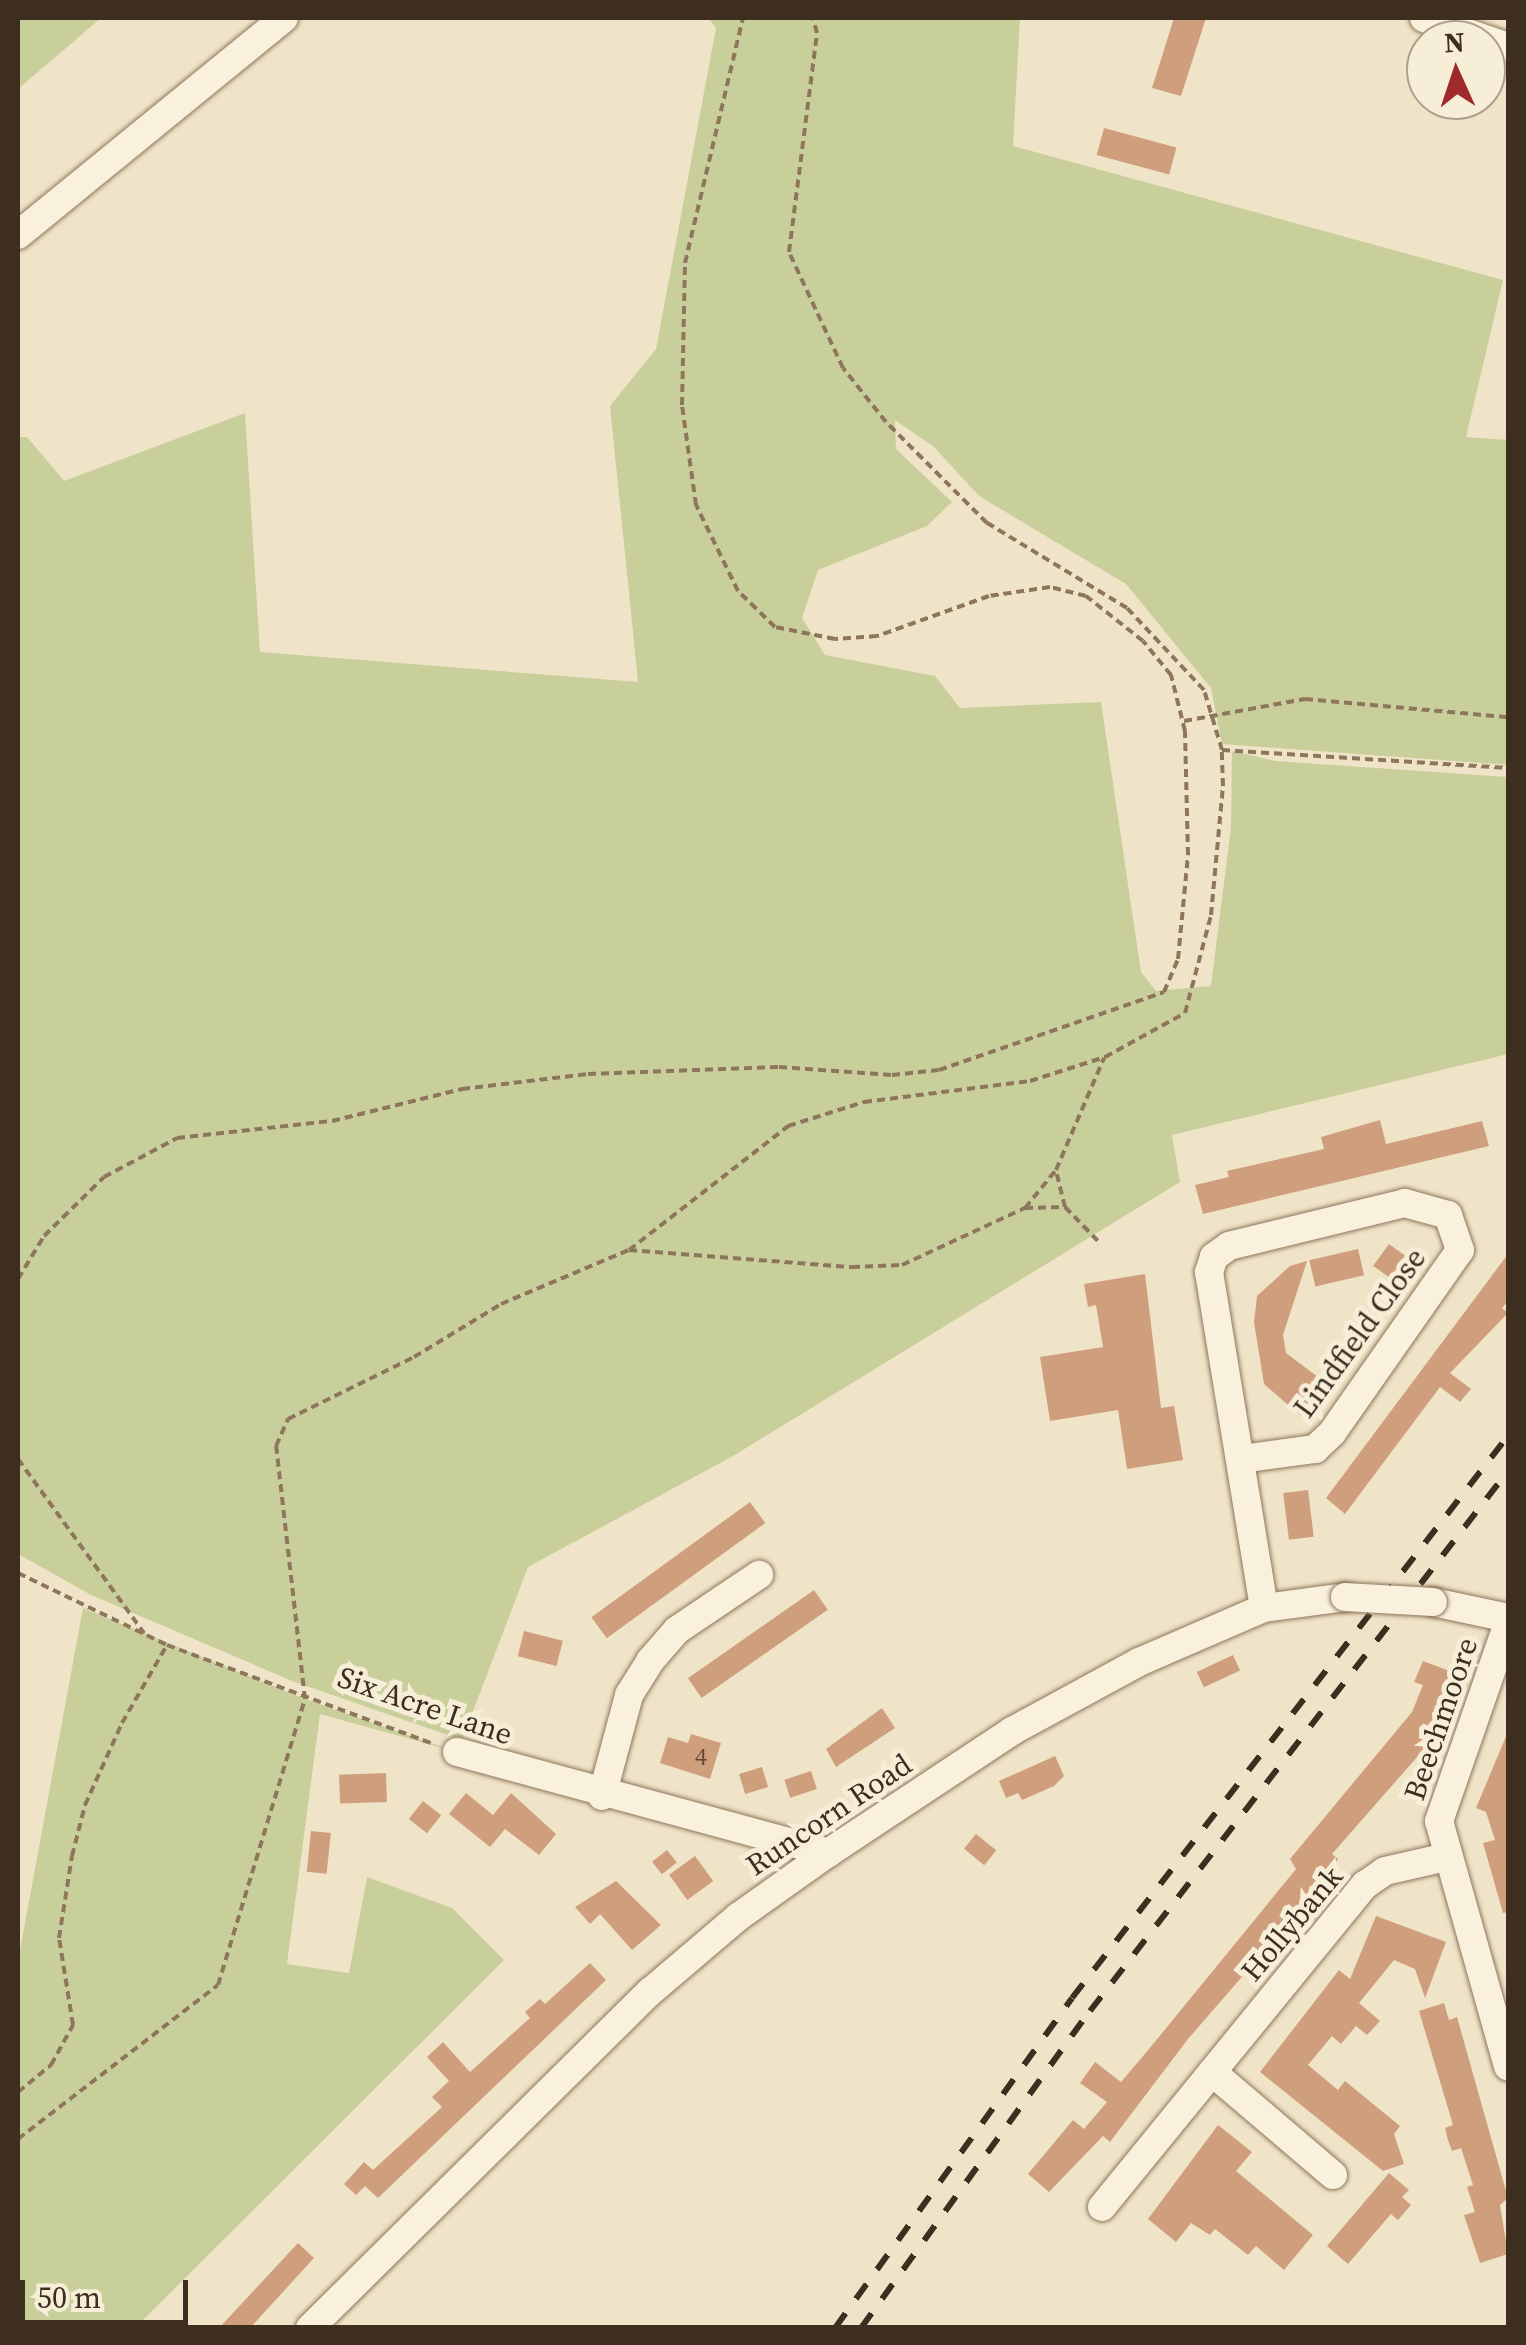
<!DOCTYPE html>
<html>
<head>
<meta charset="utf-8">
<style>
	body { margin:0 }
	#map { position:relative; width:1526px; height:2345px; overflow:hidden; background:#f0e4c8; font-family:"Source Serif 4",serif }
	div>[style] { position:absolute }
	.green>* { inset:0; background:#c9cf9b }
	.building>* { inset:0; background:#cf9f7d; transform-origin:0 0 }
	.path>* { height:4px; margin-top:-2px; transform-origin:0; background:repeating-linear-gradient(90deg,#8d765c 0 8px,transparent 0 13px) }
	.roads { filter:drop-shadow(0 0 2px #8d765c) drop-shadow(0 0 2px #8d765c) }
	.minor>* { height:28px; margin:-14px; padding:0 14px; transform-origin:14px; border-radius:14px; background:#faf1dc }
	.rail>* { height:6px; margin-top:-3px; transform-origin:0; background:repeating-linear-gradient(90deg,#3d2e20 0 18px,transparent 0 36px) }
	.bridges { filter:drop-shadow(0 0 2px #8d765c) drop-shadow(0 0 2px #8d765c) }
	.minor-bridge>* { height:28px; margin:-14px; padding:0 14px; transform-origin:14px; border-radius:14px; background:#faf1dc }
	span { translate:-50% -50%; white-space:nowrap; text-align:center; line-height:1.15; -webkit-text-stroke:10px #f7eed8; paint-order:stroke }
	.number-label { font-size:25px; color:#624a37 }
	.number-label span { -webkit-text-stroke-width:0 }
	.street-label { font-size:30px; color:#3d2e20 }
	.frame { position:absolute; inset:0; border:20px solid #3d2e20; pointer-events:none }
	.north { position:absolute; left:1406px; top:20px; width:100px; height:100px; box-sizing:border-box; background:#f7eed8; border:2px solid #ada18e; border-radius:50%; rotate:357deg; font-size:28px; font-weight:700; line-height:40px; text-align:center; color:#3d2e20 }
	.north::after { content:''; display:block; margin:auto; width:35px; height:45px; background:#9e2a2b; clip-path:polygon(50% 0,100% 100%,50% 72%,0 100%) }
	.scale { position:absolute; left:20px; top:2280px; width:168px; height:45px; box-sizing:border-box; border:5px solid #3d2e20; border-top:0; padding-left:12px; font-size:30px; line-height:35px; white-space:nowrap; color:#3d2e20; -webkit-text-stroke:8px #f7eed8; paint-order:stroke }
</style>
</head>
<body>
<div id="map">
	<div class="green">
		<div style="clip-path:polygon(18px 18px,101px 18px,18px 89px)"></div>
		<div style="clip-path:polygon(708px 18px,1020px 18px,1013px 146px,1503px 280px,1466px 437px,1508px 440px,1508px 765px,1222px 744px,1211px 688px,1126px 584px,979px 496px,934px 447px,895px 420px,896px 449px,952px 502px,927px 526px,818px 570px,802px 618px,825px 655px,935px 676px,960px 708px,1101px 702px,1141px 972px,1156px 991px,1211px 986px,1231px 827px,1232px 751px,1275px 761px,1508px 777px,1508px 1054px,1172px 1135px,1180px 1182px,733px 1456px,528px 1567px,462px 1740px,292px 1681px,91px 1595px,18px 1554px,18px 437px,27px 437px,64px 481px,245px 413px,260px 652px,638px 682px,610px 406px,656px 349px,716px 28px)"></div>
		<div style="clip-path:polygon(83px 1608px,305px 1699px,457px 1752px,320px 1714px,287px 1964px,349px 1973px,367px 1877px,452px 1908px,504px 1960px,136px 2327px,18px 2328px,18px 1961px)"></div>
	</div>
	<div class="building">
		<div style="clip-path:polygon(1174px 18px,1206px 18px,1181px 96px,1152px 88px)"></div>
		<div style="left:1104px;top:128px;width:75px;height:28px;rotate:15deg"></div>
		<div style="clip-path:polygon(1380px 1120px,1386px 1144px,1482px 1121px,1489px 1146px,1203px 1214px,1195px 1185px,1229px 1177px,1227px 1171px,1324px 1149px,1321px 1137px)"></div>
		<div style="left:1389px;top:1244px;width:34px;height:27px;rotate:36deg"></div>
		<div style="left:1358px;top:1249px;width:27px;height:50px;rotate:77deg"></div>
		<div style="clip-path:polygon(1508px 1254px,1508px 1301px,1502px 1308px,1508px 1313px,1450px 1373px,1471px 1389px,1460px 1402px,1440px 1387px,1345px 1514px,1326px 1498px)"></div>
		<div style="clip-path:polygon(1307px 1261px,1283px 1335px,1286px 1353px,1326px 1383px,1301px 1416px,1264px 1384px,1254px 1322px,1257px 1296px,1290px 1266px)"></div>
		<div style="clip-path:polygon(1145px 1274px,1161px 1408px,1174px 1406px,1183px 1460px,1127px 1469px,1118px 1410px,1050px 1421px,1040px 1357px,1103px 1347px,1096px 1305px,1088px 1307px,1084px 1284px)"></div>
		<div style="left:1308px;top:1490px;width:47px;height:25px;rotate:83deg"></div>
		<div style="left:750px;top:1502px;width:26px;height:196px;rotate:54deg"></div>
		<div style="left:814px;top:1590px;width:24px;height:154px;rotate:55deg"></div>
		<div style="left:524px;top:1631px;width:40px;height:26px;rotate:14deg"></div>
		<div style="left:1233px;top:1655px;width:17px;height:40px;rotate:65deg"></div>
		<div style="clip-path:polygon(1423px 1661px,1455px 1673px,1432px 1740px,1332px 1854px,1338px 1859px,1313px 1895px,1188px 2039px,1110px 2142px,1103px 2136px,1049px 2192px,1028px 2174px,1073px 2120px,1084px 2129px,1107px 2102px,1080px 2083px,1095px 2062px,1121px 2082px,1149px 2049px,1296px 1869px,1290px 1859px,1412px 1712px,1423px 1685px,1414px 1682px)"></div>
		<div style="clip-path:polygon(882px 1708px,895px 1728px,836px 1767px,826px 1749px)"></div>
		<div style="clip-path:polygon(691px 1734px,721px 1743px,710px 1779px,660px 1763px,668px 1737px,688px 1743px)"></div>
		<div style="clip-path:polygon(1507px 1734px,1508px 1912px,1503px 1913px,1483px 1843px,1495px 1840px,1486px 1812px,1476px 1808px)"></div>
		<div style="clip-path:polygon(1055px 1756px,1064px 1776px,1054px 1786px,1022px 1800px,1018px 1793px,1006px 1798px,999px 1781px)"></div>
		<div style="left:762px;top:1767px;width:21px;height:24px;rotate:73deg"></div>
		<div style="left:811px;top:1771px;width:19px;height:28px;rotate:72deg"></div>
		<div style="left:386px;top:1773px;width:29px;height:47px;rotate:88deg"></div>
		<div style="clip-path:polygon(466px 1793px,493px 1815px,511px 1793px,556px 1834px,539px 1855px,505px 1829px,490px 1847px,449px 1814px)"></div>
		<div style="left:423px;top:1801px;width:23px;height:23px;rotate:38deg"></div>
		<div style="left:311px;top:1831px;width:20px;height:41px;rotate:6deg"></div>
		<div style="left:976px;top:1834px;width:26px;height:19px;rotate:39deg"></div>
		<div style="left:667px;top:1850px;width:16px;height:19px;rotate:52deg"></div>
		<div style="left:695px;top:1856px;width:31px;height:32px;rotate:54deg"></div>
		<div style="clip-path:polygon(616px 1881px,661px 1925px,632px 1950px,600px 1914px,590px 1924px,575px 1907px)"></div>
		<div style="clip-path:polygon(1376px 1916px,1446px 1942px,1425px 1998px,1415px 1969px,1394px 1960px,1359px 2003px,1380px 2021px,1367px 2035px,1356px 2026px,1341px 2044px,1332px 2036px,1308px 2065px,1338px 2090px,1345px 2081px,1400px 2126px,1394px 2134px,1404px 2164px,1383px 2171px,1260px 2072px,1339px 1970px,1350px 1979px)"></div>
		<div style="clip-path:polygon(590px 1963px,606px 1980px,378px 2198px,365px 2186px,356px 2195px,344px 2184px,364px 2162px,373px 2170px,442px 2107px,432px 2097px,449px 2081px,427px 2057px,443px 2042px,470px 2072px,530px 2018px,525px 2012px,540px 1999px,545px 2004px)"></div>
		<div style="clip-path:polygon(1444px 2003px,1449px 2020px,1457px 2017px,1508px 2198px,1500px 2205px,1508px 2254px,1480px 2263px,1464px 2215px,1475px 2212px,1467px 2187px,1473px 2185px,1461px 2148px,1452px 2151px,1448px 2140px,1445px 2128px,1453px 2125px,1419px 2011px)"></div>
		<div style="clip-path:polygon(1218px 2125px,1252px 2152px,1236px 2171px,1313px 2235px,1284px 2270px,1256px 2246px,1248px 2255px,1215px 2229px,1210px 2235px,1191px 2223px,1176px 2242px,1148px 2219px)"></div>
		<div style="clip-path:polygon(1389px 2173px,1409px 2190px,1402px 2197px,1411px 2205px,1398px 2220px,1391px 2214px,1348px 2264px,1327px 2246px)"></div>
		<div style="clip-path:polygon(298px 2243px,314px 2258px,250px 2328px,219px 2328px)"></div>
	</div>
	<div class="path">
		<div style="left:1184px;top:721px;width:123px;rotate:-10.3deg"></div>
		<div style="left:1305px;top:699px;width:204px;rotate:5.1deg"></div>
		<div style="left:1222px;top:750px;width:287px;rotate:3.6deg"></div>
		<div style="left:1065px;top:1207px;width:47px;rotate:45.9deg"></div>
		<div style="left:1025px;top:1208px;width:49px;rotate:-50.8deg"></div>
		<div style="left:629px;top:1250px;width:224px;rotate:4.4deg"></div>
		<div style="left:852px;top:1267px;width:50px;rotate:-2.3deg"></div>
		<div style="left:902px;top:1265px;width:136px;rotate:-24.9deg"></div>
		<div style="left:1025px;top:1208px;width:40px;rotate:-1.4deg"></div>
		<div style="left:1065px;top:1207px;width:38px;rotate:-104deg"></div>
		<div style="left:1056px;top:1170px;width:122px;rotate:-66.8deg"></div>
		<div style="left:18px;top:1279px;width:50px;rotate:-58.8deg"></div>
		<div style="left:44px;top:1236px;width:84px;rotate:-44.5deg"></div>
		<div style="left:104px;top:1177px;width:83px;rotate:-28.1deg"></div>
		<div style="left:177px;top:1138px;width:156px;rotate:-6.3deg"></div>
		<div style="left:332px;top:1121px;width:134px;rotate:-13.8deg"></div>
		<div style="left:462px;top:1089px;width:127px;rotate:-6.8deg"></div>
		<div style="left:588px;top:1074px;width:191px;rotate:-2.1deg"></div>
		<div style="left:779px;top:1067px;width:113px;rotate:4deg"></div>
		<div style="left:892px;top:1075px;width:47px;rotate:-6.1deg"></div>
		<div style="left:939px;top:1070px;width:238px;rotate:-19.1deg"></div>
		<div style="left:1164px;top:992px;width:36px;rotate:-67deg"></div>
		<div style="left:1178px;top:959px;width:104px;rotate:-84.5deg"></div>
		<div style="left:1188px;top:855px;width:124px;rotate:-91.4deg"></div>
		<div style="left:1185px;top:731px;width:58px;rotate:-104deg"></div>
		<div style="left:1171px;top:675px;width:44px;rotate:-129.5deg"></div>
		<div style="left:1143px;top:641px;width:73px;rotate:-141.7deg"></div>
		<div style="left:1086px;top:596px;width:37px;rotate:-166deg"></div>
		<div style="left:1050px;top:587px;width:62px;rotate:171.6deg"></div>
		<div style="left:989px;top:596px;width:119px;rotate:160.3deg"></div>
		<div style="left:877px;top:636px;width:42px;rotate:175.9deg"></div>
		<div style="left:835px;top:639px;width:61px;rotate:-168.7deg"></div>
		<div style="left:775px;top:627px;width:52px;rotate:-135.8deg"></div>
		<div style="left:738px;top:591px;width:96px;rotate:-116deg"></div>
		<div style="left:696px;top:505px;width:101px;rotate:-98deg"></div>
		<div style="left:682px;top:405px;width:142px;rotate:-88.8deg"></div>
		<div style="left:685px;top:263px;width:252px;rotate:-76.7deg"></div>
		<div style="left:18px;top:1459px;width:215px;rotate:54.1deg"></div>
		<div style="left:18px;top:1573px;width:165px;rotate:25.8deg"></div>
		<div style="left:167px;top:1645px;width:284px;rotate:20.4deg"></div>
		<div style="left:18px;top:2092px;width:43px;rotate:-39.3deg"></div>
		<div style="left:51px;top:2065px;width:46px;rotate:-61.2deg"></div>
		<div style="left:73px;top:2025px;width:88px;rotate:-99.1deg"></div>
		<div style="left:59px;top:1938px;width:83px;rotate:-81deg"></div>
		<div style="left:72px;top:1856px;width:53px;rotate:-75.7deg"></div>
		<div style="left:85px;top:1805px;width:90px;rotate:-65.7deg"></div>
		<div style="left:122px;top:1723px;width:90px;rotate:-60deg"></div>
		<div style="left:18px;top:2139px;width:252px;rotate:-37.6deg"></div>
		<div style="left:218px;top:1985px;width:299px;rotate:-73.1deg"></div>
		<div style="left:305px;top:1699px;width:255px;rotate:-96.5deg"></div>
		<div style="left:276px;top:1446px;width:30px;rotate:-66deg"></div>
		<div style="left:288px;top:1419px;width:140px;rotate:-26.2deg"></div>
		<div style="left:414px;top:1357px;width:102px;rotate:-31.3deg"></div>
		<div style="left:501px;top:1304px;width:139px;rotate:-22.9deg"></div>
		<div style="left:629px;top:1250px;width:202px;rotate:-37.9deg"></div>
		<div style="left:788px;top:1126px;width:80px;rotate:-17.5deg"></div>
		<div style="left:864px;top:1102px;width:167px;rotate:-7.2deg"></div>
		<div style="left:1030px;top:1081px;width:79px;rotate:-17.7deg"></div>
		<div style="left:1105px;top:1057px;width:91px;rotate:-28.8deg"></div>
		<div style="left:1185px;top:1013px;width:101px;rotate:-75.1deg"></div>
		<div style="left:1211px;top:915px;width:130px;rotate:-84.7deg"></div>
		<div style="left:1223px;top:786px;width:36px;rotate:-92deg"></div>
		<div style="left:1222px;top:750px;width:63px;rotate:-106.7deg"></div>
		<div style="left:1204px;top:690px;width:112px;rotate:-133.2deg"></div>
		<div style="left:1127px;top:608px;width:164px;rotate:-148.7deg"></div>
		<div style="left:987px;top:523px;width:143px;rotate:-135deg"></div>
		<div style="left:886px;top:422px;width:69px;rotate:-128.5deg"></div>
		<div style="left:843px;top:368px;width:128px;rotate:-115deg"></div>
		<div style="left:789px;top:252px;width:221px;rotate:-82.7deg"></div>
		<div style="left:817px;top:33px;width:16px;rotate:-105deg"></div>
	</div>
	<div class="roads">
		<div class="minor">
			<div style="left:1424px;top:18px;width:89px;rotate:19deg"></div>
			<div style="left:18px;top:235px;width:343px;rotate:-39.2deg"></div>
			<div style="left:1241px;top:1459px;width:75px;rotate:-7.7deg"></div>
			<div style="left:1315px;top:1449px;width:23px;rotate:-43deg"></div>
			<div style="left:1332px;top:1433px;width:223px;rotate:-55deg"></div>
			<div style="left:1460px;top:1250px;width:37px;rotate:-109deg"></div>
			<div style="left:1448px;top:1215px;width:45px;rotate:-164.4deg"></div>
			<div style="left:1405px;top:1203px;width:181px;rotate:166.3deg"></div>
			<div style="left:1229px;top:1246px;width:19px;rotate:144deg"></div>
			<div style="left:1214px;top:1257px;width:16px;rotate:108deg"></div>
			<div style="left:1209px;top:1272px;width:340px;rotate:80.7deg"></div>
			<div style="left:1433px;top:1602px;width:77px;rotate:12deg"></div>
			<div style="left:1508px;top:1623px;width:210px;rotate:109.2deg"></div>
			<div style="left:1439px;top:1821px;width:255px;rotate:74.3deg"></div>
			<div style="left:457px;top:1752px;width:385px;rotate:15.2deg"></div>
			<div style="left:602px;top:1796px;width:105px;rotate:-75deg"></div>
			<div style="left:629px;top:1695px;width:40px;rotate:-58deg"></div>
			<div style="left:650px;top:1661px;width:41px;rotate:-48.9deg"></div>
			<div style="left:677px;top:1630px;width:99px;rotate:-33.9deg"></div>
			<div style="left:1212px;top:2072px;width:159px;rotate:40.4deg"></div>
			<div style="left:1102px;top:2207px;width:416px;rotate:-50.8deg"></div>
			<div style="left:1365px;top:1885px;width:24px;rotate:-35deg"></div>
			<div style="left:1385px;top:1871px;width:63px;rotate:-12.9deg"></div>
			<div style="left:310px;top:2328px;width:479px;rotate:-44.7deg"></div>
			<div style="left:651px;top:1991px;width:114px;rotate:-40.4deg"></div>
			<div style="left:738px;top:1917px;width:110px;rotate:-35.4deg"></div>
			<div style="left:828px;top:1853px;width:221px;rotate:-33.5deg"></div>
			<div style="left:1012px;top:1731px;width:145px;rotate:-28.5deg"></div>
			<div style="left:1139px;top:1662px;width:136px;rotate:-23.4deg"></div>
			<div style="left:1264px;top:1608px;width:82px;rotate:-7.7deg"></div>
		</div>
	</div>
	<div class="rail">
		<div style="left:835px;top:2328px;width:406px;rotate:-54.3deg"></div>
		<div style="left:1072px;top:1998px;width:711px;rotate:-52.2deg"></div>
		<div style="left:861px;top:2328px;width:391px;rotate:-54.2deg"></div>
		<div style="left:1090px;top:2011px;width:683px;rotate:-52.26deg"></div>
	</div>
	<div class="bridges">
		<div class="minor-bridge">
			<div style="left:1345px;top:1597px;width:88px;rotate:3.3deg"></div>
		</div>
	</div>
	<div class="number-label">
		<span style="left:701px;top:1756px">4</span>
	</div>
	<div class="street-label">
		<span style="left:1360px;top:1333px;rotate:-54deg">Lindfield Close</span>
		<span style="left:425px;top:1706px;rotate:19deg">Six Acre Lane</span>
		<span style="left:1441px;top:1719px;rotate:-71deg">Beechmoore</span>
		<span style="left:829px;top:1815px;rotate:-34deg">Runcorn Road</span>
		<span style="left:1292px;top:1924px;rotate:-50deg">Hollybank</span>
	</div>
	<div class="frame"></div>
	<div class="north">N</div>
	<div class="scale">50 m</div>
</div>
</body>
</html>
